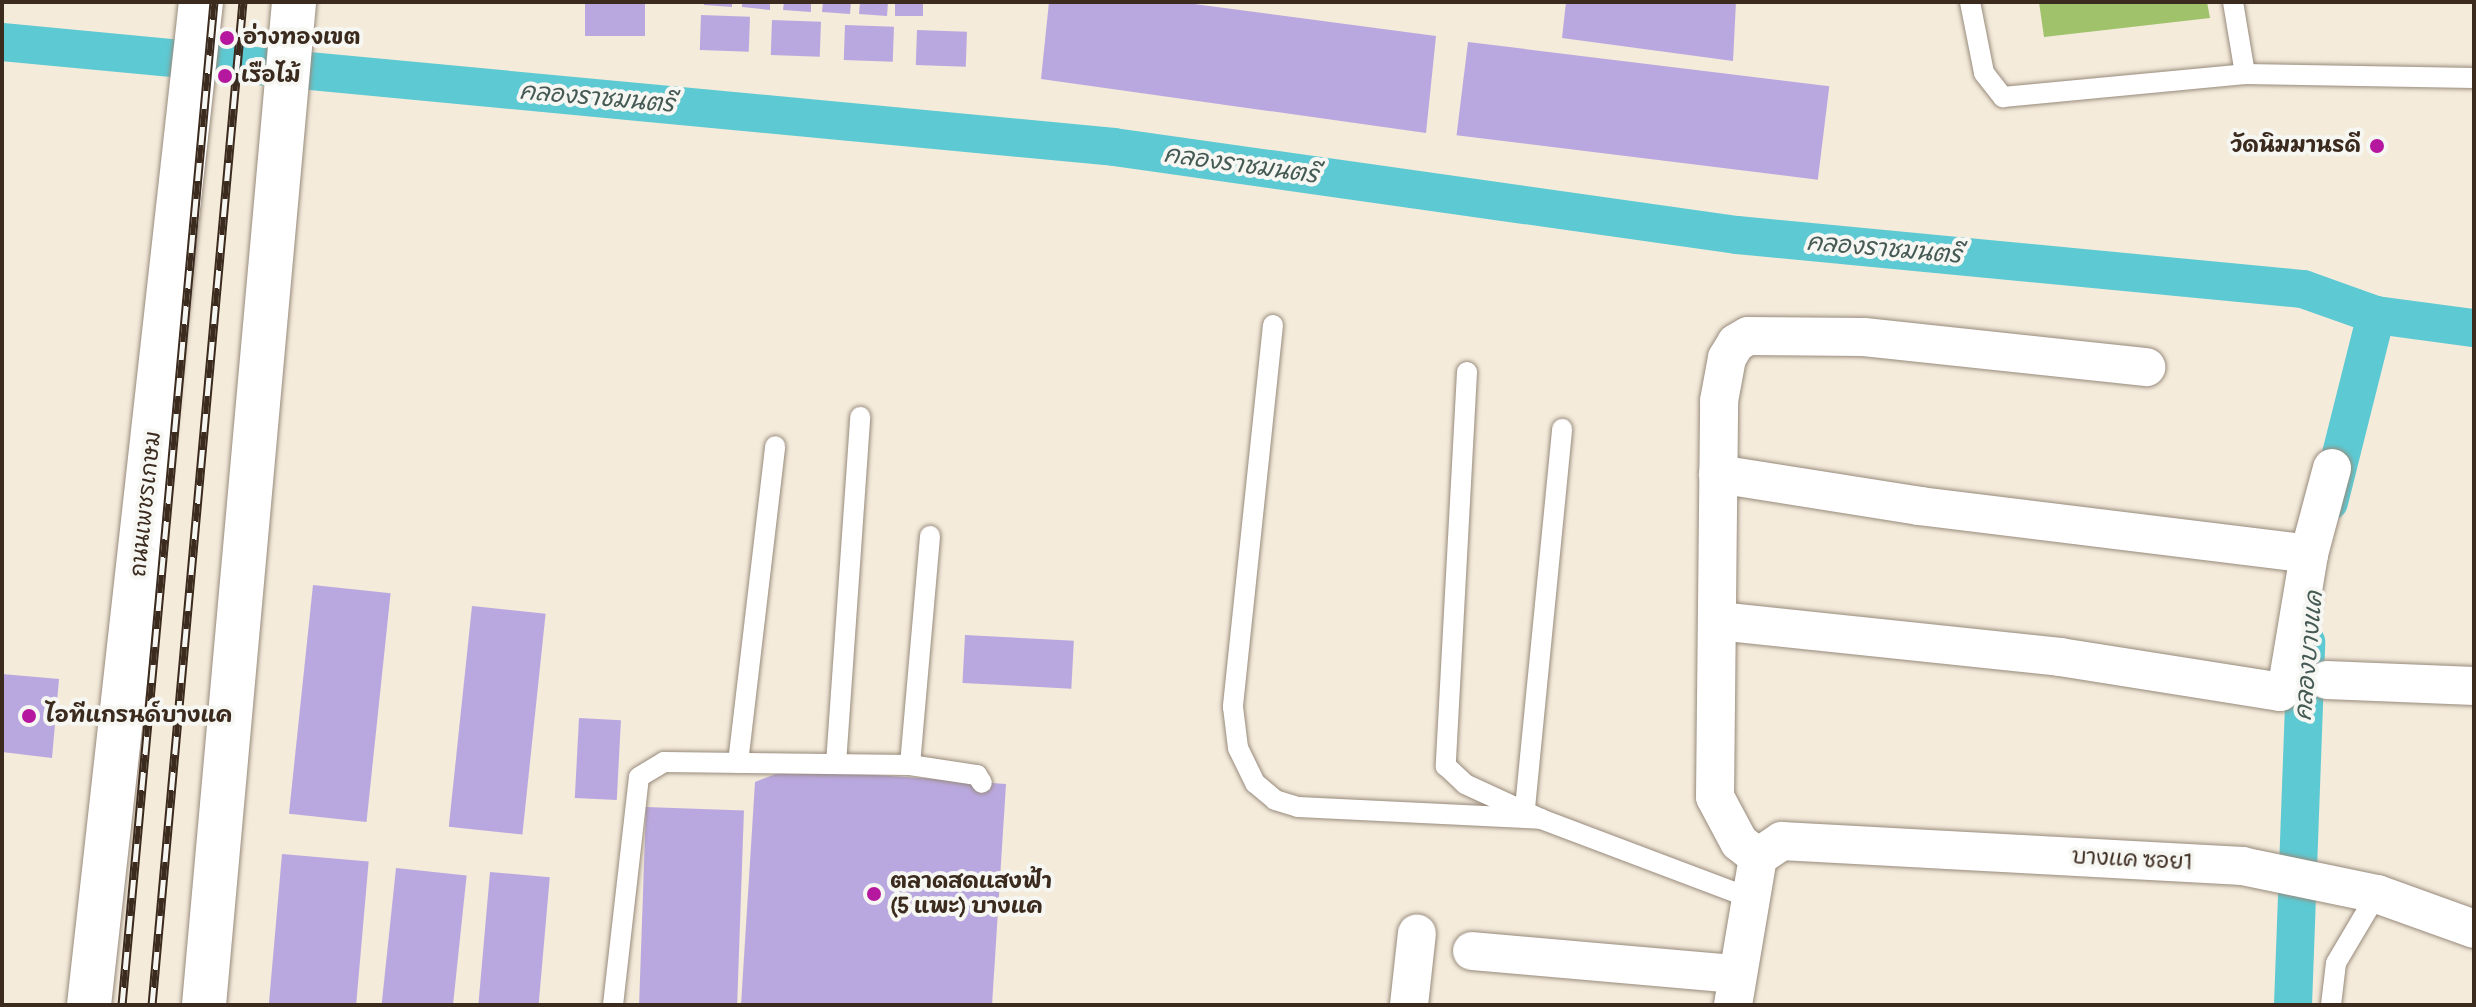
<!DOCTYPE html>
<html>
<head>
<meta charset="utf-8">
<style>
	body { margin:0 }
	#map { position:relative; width:2476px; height:1007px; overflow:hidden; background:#f4ebdb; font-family:Pangolin,"Playpen Sans Thai",sans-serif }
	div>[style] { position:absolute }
	.green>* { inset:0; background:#9fc26b }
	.canal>* { height:38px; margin:-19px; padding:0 19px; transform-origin:19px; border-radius:19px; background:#5dc9d2 }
	.building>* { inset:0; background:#b9a8df; transform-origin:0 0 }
	.roads { filter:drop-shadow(0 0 2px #988a7c) drop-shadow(0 0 2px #988a7c) }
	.lane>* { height:20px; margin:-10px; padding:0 10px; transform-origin:10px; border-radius:10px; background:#fff }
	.street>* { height:38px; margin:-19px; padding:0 19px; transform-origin:19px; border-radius:19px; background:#fff }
	.primary>* { height:44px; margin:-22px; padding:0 22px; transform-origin:22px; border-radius:22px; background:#fff }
	.rail>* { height:9px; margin-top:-4.5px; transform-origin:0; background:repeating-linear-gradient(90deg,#f6f6f2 0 18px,#3b2a1e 0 36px); box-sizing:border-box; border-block:2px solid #3b2a1e }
	.dots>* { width:22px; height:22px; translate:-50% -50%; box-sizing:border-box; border:4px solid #f6f6f2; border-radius:50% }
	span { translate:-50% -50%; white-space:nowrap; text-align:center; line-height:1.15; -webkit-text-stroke:8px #f6f6f2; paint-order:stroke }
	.poi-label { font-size:22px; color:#3b2a1e; font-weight:700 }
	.left { translate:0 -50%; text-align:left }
	.right { translate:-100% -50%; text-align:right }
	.street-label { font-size:22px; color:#3b2a1e }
	.water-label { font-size:24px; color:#455a54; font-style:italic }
	.frame { position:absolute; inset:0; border:4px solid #3b2a1e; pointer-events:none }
</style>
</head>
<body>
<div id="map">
	<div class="green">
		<div style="clip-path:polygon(2039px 2px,2207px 2px,2210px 18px,2044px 37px)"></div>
	</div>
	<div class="canal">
		<div style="left:2px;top:42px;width:1117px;rotate:5.39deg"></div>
		<div style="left:1114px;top:147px;width:629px;rotate:8.04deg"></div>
		<div style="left:1737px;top:235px;width:569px;rotate:5.45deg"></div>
		<div style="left:2303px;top:289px;width:77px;rotate:19.6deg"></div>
		<div style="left:2376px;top:315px;width:99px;rotate:7.6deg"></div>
		<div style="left:2329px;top:502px;width:193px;rotate:-75.9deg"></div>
		<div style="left:2293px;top:1005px;width:363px;rotate:-87.9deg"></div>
	</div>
	<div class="building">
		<div style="left:585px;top:2px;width:60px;height:34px"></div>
		<div style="clip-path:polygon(704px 2px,732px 2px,732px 7px,704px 5px)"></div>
		<div style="clip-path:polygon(742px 2px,770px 2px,770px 10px,742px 7px)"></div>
		<div style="clip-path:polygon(784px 2px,811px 2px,811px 12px,783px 10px)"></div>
		<div style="clip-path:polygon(823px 2px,851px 2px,850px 14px,822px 12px)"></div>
		<div style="clip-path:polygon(860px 2px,888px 2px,887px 16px,859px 14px)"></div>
		<div style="left:895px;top:2px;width:28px;height:14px"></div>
		<div style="clip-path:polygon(1049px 2px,1179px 2px,1436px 36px,1426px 133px,1041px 79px)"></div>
		<div style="clip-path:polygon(1566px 2px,1736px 2px,1733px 61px,1562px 38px)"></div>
		<div style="left:701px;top:15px;width:49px;height:35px;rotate:2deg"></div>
		<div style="left:772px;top:20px;width:49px;height:35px;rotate:2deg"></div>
		<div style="left:845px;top:25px;width:49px;height:35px;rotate:2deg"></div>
		<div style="left:917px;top:30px;width:50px;height:35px;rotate:2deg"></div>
		<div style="left:1468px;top:42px;width:364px;height:94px;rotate:7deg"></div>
		<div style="left:313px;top:585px;width:78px;height:230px;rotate:6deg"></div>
		<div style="left:472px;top:606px;width:74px;height:222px;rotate:6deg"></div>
		<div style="left:965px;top:635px;width:109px;height:48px;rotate:3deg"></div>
		<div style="clip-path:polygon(2px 674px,59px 679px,52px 758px,2px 752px)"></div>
		<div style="left:579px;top:718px;width:42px;height:80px;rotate:3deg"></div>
		<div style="clip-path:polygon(789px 769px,1006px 784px,992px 1005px,741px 1005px,755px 782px)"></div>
		<div style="left:646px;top:807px;width:98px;height:198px;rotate:2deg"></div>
		<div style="left:282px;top:854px;width:87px;height:152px;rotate:5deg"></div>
		<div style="left:396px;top:868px;width:71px;height:138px;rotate:6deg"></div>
		<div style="left:490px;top:872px;width:60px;height:133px;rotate:5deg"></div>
	</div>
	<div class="roads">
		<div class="lane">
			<div style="left:1970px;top:2px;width:72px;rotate:78.8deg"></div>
			<div style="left:1984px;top:73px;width:31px;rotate:52deg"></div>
			<div style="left:2003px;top:97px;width:243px;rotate:-5.4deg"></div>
			<div style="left:2245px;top:74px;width:229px;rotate:1deg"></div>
			<div style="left:2233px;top:2px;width:73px;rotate:80.5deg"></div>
			<div style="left:1273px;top:325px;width:384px;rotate:96deg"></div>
			<div style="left:1233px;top:707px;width:41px;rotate:83deg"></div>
			<div style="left:1238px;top:748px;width:39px;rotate:64deg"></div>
			<div style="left:1255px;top:783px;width:26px;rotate:40deg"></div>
			<div style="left:1275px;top:800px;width:24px;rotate:17deg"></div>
			<div style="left:1298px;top:807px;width:243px;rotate:2.8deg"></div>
			<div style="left:1467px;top:372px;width:395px;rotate:93.1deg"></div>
			<div style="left:1446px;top:766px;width:26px;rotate:43deg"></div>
			<div style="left:1465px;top:784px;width:84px;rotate:24.7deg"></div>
			<div style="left:1541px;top:819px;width:220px;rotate:20.7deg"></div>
			<div style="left:738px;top:763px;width:319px;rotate:-83.3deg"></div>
			<div style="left:836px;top:764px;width:348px;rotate:-86deg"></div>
			<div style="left:910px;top:765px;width:230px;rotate:-85deg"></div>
			<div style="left:1525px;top:808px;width:381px;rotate:-84.4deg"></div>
			<div style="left:613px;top:1005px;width:229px;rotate:-83.5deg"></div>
			<div style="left:639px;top:777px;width:29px;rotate:-31deg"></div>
			<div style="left:664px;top:762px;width:246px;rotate:0.7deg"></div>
			<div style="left:910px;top:765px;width:68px;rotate:8.5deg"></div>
			<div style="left:977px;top:775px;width:9px;rotate:58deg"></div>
			<div style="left:2331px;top:1005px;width:42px;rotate:-83.2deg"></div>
			<div style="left:2336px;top:963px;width:80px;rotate:-59.3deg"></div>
		</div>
		<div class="street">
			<div style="left:1718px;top:474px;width:204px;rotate:9deg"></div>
			<div style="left:1919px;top:506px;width:393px;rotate:7deg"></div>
			<div style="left:1718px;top:621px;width:344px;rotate:6deg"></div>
			<div style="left:2060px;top:657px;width:223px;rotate:9deg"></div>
			<div style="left:2280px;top:692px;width:9px;rotate:-41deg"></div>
			<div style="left:2287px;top:686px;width:134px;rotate:-80.5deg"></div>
			<div style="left:2309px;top:554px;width:89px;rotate:-75deg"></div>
			<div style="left:2327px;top:680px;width:147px;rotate:2.3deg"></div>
			<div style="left:1758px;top:857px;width:24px;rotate:-142deg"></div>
			<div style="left:1739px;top:842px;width:51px;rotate:-118.1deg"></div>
			<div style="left:1715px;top:797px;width:396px;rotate:-89.4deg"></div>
			<div style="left:1719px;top:401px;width:44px;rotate:-79.5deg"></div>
			<div style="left:1727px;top:358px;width:17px;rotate:-59deg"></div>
			<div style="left:1736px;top:343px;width:14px;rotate:-30deg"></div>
			<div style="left:1748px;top:336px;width:116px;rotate:0.5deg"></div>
			<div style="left:1864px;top:337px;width:284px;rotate:6.1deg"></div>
			<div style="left:1472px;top:951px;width:266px;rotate:5deg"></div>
			<div style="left:1409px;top:1005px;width:72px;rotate:-83.7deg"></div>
			<div style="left:1733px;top:1005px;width:150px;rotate:-80.4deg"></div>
			<div style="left:1758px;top:857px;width:29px;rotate:-34deg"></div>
			<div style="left:1782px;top:841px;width:461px;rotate:3.1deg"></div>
			<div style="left:2242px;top:866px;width:138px;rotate:11.7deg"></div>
			<div style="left:2377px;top:894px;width:103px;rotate:19.8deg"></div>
		</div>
		<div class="primary">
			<div style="left:89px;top:1005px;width:1009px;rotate:-83.63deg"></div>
			<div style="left:204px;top:1005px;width:1007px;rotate:-84.87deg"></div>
		</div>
	</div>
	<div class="rail">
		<div style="left:122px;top:1005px;width:1007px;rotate:-84.76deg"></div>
		<div style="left:152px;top:1005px;width:1007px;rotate:-84.82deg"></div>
	</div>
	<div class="dots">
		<div style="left:227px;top:38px;background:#b5179e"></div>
		<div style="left:225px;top:76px;background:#b5179e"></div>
		<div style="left:2377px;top:146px;background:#b5179e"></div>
		<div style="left:29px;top:716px;background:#b5179e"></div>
		<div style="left:874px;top:894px;background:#b5179e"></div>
	</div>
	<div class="poi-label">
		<span class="left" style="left:243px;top:38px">อ่างทองเขต</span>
		<span class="left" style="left:241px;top:76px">เรือไม้</span>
		<span class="right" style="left:2361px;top:146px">วัดนิมมานรดี</span>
		<span class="left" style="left:45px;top:716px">ไอทีแกรนด์บางแค</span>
		<span class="left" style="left:890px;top:894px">ตลาดสดแสงฟ้า<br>(5 แพะ) บางแค</span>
	</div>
	<div class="street-label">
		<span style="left:146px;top:504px;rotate:-84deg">ถนนเพชรเกษม</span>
		<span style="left:2132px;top:860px;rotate:3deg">บางแค ซอย1</span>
	</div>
	<div class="water-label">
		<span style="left:597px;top:98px;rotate:5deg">คลองราชมนตรี</span>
		<span style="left:1241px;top:165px;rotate:8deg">คลองราชมนตรี</span>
		<span style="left:1884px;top:249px;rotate:5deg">คลองราชมนตรี</span>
		<span style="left:2309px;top:656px;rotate:-85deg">คลองบางแค</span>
	</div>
	<div class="frame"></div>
</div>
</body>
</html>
